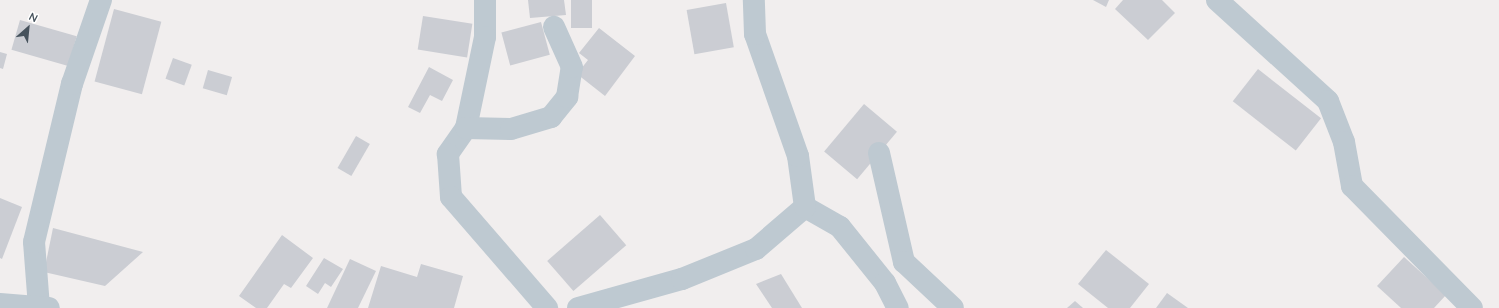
<!DOCTYPE html>
<html>
<head>
<meta charset="utf-8">
<style>
	body { margin:0 }
	#map { position:relative; width:1499px; height:308px; overflow:hidden; background:#f1eeee; font-family:Quicksand,sans-serif }
	div>[style] { position:absolute }
	.building>* { inset:0; background:#cbcdd3; transform-origin:0 0 }
	.minor>* { height:22px; margin:-11px; padding:0 11px; transform-origin:11px; border-radius:11px; background:#bec9d1 }
	.tertiary>* { height:22px; margin:-11px; padding:0 11px; transform-origin:11px; border-radius:11px; background:#bec9d1 }
	span { translate:-50% -50%; white-space:nowrap; text-align:center; line-height:1.15; -webkit-text-stroke:3.5px #fff; paint-order:stroke }
	.north { position:absolute; left:8px; top:8px; width:40px; height:40px; -webkit-text-stroke:3px #fff; paint-order:stroke; rotate:27deg; font-size:11px; font-weight:700; line-height:16px; text-align:center; color:#46525c }
	.north::after { content:''; display:block; margin:auto; width:14px; height:18px; background:#46525c; clip-path:polygon(50% 0,100% 100%,50% 72%,0 100%) }
</style>
</head>
<body>
<div id="map">
	<div class="building">
		<div style="clip-path:polygon(528px 0,564px 0,566px 15px,530px 18px)"></div>
		<div style="left:571px;top:0;width:21px;height:28px"></div>
		<div style="clip-path:polygon(1093px 0,1109px 0,1106px 7px)"></div>
		<div style="clip-path:polygon(1123px 0,1162px 0,1175px 13px,1148px 40px,1115px 9px)"></div>
		<div style="left:726px;top:3px;width:45px;height:40px;rotate:80deg"></div>
		<div style="left:114px;top:9px;width:49px;height:75px;rotate:15deg"></div>
		<div style="left:423px;top:16px;width:50px;height:34px;rotate:9deg"></div>
		<div style="left:20px;top:20px;width:59px;height:31px;rotate:16deg"></div>
		<div style="left:541px;top:22px;width:34px;height:41px;rotate:75deg"></div>
		<div style="clip-path:polygon(599px 28px,635px 56px,605px 96px,577px 74px,588px 60px,579px 53px)"></div>
		<div style="clip-path:polygon(0 52px,7px 54px,3px 69px,0 68px)"></div>
		<div style="left:173px;top:58px;width:20px;height:22px;rotate:20deg"></div>
		<div style="clip-path:polygon(429px 67px,453px 80px,442px 101px,430px 95px,420px 113px,408px 107px)"></div>
		<div style="left:1258px;top:69px;width:80px;height:41px;rotate:38deg"></div>
		<div style="left:208px;top:70px;width:25px;height:19px;rotate:16deg"></div>
		<div style="left:864px;top:104px;width:43px;height:62px;rotate:40deg"></div>
		<div style="left:356px;top:136px;width:16px;height:37px;rotate:30deg"></div>
		<div style="clip-path:polygon(0 198px,22px 207px,2px 259px,0 258px)"></div>
		<div style="left:600px;top:215px;width:40px;height:70px;rotate:49deg"></div>
		<div style="clip-path:polygon(53px 228px,143px 252px,105px 286px,44px 272px)"></div>
		<div style="clip-path:polygon(282px 235px,313px 258px,291px 288px,284px 284px,267px 308px,256px 308px,239px 296px)"></div>
		<div style="clip-path:polygon(1106px 250px,1149px 284px,1130px 308px,1108px 308px,1078px 284px)"></div>
		<div style="clip-path:polygon(1404px 257px,1446px 295px,1434px 308px,1401px 308px,1377px 286px)"></div>
		<div style="clip-path:polygon(324px 258px,343px 269px,331px 287px,325px 283px,318px 294px,306px 286px)"></div>
		<div style="clip-path:polygon(350px 259px,376px 271px,358px 308px,327px 308px)"></div>
		<div style="clip-path:polygon(421px 264px,463px 276px,454px 308px,368px 308px,381px 266px,417px 277px)"></div>
		<div style="clip-path:polygon(781px 274px,802px 308px,772px 308px,756px 284px)"></div>
		<div style="clip-path:polygon(1167px 293px,1188px 308px,1156px 308px)"></div>
		<div style="clip-path:polygon(1075px 301px,1083px 308px,1067px 308px)"></div>
	</div>
	<div class="minor">
		<div style="left:485px;top:0;width:37px;rotate:90deg"></div>
		<div style="left:485px;top:37px;width:93px;rotate:101.8deg"></div>
		<div style="left:466px;top:128px;width:32px;rotate:125deg"></div>
		<div style="left:448px;top:154px;width:43px;rotate:86deg"></div>
		<div style="left:451px;top:197px;width:147px;rotate:49.1deg"></div>
		<div style="left:1217px;top:0;width:150px;rotate:42.3deg"></div>
		<div style="left:1328px;top:101px;width:44px;rotate:68.7deg"></div>
		<div style="left:1344px;top:142px;width:45px;rotate:79.7deg"></div>
		<div style="left:1352px;top:186px;width:171px;rotate:45.5deg"></div>
		<div style="left:466px;top:128px;width:45px;rotate:1.3deg"></div>
		<div style="left:511px;top:129px;width:42px;rotate:-16.7deg"></div>
		<div style="left:551px;top:117px;width:26px;rotate:-51deg"></div>
		<div style="left:567px;top:97px;width:30px;rotate:-81deg"></div>
		<div style="left:572px;top:67px;width:44px;rotate:-114.2deg"></div>
		<div style="left:879px;top:153px;width:112px;rotate:77.1deg"></div>
		<div style="left:904px;top:262px;width:67px;rotate:43.2deg"></div>
		<div style="left:805px;top:207px;width:40px;rotate:29.7deg"></div>
		<div style="left:840px;top:227px;width:72px;rotate:51.2deg"></div>
		<div style="left:885px;top:283px;width:28px;rotate:63deg"></div>
		<div style="left:39px;top:307px;width:65px;rotate:-94.4deg"></div>
		<div style="left:34px;top:242px;width:163px;rotate:-76.5deg"></div>
		<div style="left:72px;top:84px;width:89px;rotate:-71deg"></div>
	</div>
	<div class="tertiary">
		<div style="left:0;top:304px;width:49px;rotate:4.7deg"></div>
		<div style="left:578px;top:308px;width:108px;rotate:-15.6deg"></div>
		<div style="left:682px;top:279px;width:80px;rotate:-22.1deg"></div>
		<div style="left:756px;top:249px;width:65px;rotate:-40.6deg"></div>
		<div style="left:805px;top:207px;width:51px;rotate:-97.8deg"></div>
		<div style="left:798px;top:156px;width:129px;rotate:-109.4deg"></div>
		<div style="left:755px;top:34px;width:34px;rotate:-92deg"></div>
	</div>
	<div class="north">N</div>
</div>
</body>
</html>
